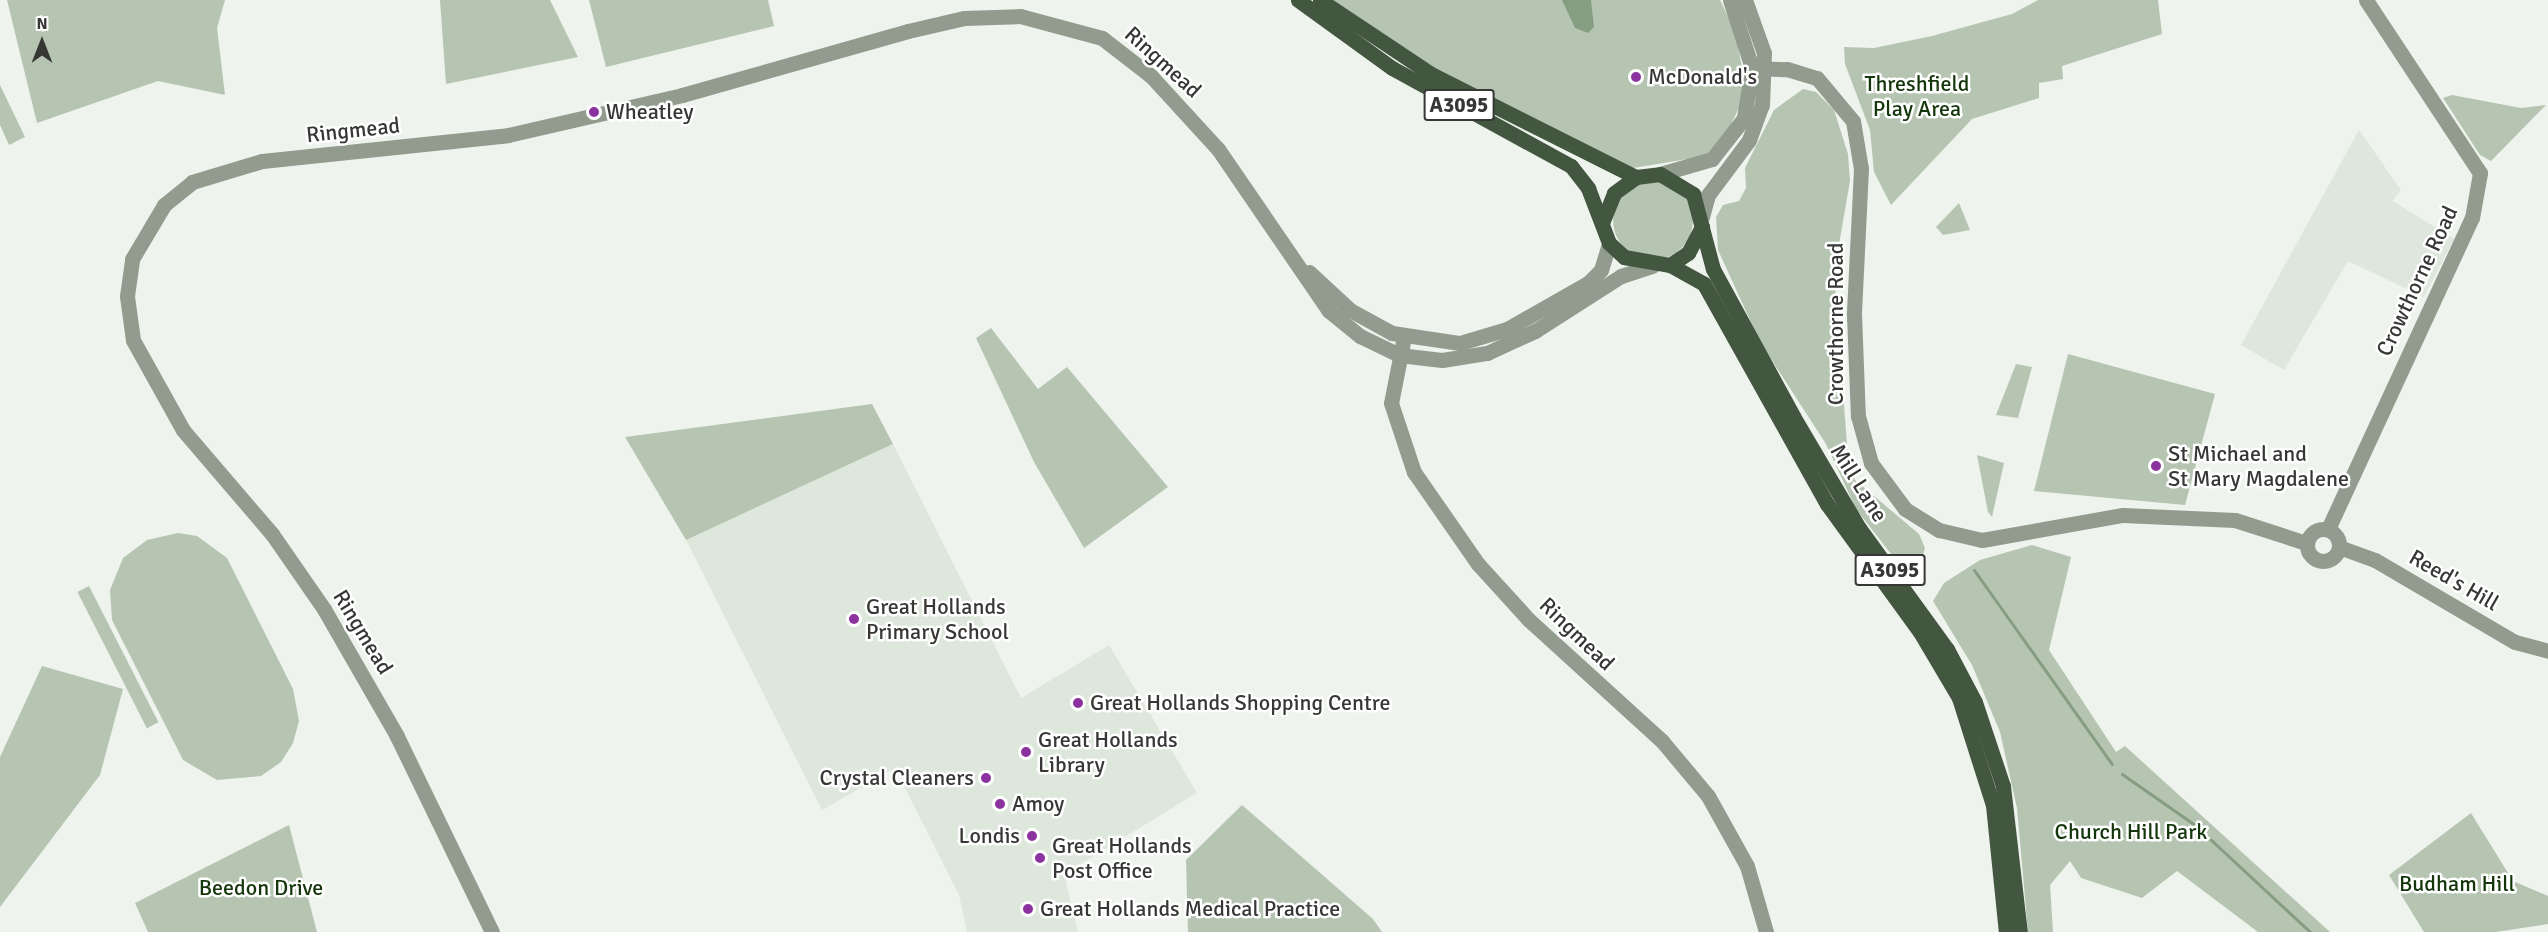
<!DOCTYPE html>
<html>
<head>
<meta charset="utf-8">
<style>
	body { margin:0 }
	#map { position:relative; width:2548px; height:932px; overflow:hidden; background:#eef3ed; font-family:Signika,sans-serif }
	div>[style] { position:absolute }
	.built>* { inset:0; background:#dee7dc }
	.green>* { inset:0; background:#b6c5b2; transform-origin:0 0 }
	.round { border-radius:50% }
	.water>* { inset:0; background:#859d80 }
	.stream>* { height:3px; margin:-1.5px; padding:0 1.5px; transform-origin:1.5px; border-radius:1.5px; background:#859d80 }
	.minor>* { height:15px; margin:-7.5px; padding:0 7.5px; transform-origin:7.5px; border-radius:7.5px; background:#919b8e }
	.minor>.ring { margin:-7.5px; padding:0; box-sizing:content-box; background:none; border:15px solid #919b8e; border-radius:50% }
	.major>* { height:15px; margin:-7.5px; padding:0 7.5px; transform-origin:7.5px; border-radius:7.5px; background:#43563f }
	.dots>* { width:16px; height:16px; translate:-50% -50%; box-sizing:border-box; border:3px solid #fff; border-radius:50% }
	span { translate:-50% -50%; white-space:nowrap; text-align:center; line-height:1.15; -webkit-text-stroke:5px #fff; paint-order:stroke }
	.shield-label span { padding:2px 4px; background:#fff; border:2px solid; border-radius:4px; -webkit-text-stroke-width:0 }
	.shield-label { font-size:21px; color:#373836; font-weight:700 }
	.street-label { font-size:22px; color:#373836 }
	.poi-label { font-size:22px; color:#373836 }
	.left { translate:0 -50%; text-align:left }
	.right { translate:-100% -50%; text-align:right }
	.park-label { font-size:22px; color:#14360b }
	.north { position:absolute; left:12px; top:12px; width:60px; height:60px; -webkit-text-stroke:4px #fff; paint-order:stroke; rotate:0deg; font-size:16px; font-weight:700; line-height:24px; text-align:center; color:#373836 }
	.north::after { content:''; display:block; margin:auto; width:21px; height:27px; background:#373836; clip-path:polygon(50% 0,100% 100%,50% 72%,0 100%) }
</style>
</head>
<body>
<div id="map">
	<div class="built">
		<div style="clip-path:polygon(2359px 130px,2401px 190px,2393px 201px,2454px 239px,2424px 297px,2348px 261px,2284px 370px,2241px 345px)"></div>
		<div style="clip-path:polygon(893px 444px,1021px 698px,1109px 645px,1197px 793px,1064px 874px,1078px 932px,967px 932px,959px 895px,895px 768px,822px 810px,686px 540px)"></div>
	</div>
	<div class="green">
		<div style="clip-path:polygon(7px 0,225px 0,217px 28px,225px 95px,158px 81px,37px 123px)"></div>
		<div style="clip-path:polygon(440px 0,550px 0,578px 57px,446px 84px)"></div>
		<div style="clip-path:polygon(589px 0,768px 0,774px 26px,606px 67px)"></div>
		<div style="clip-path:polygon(1333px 0,1720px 0,1735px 31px,1743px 73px,1741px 104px,1720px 146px,1706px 156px,1627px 169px,1430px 66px)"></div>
		<div style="clip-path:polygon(2038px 0,2158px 0,2162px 34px,2062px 66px,2063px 79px,2039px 83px,2039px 98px,1972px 119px,1891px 205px,1874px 172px,1870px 130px,1845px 64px,1844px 47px,1874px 48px,1932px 36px,2012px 14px)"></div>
		<div style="clip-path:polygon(0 85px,25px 137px,9px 145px,0 125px)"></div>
		<div style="clip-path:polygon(1803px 89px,1816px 92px,1834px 110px,1848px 154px,1850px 181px,1834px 273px,1848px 458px,1855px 480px,1919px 534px,1925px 548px,1916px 575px,1902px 568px,1856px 509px,1826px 444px,1760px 342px,1718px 250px,1716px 217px,1723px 205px,1739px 201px,1746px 188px,1745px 168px,1774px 110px)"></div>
		<div style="clip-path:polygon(2452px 95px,2521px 108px,2546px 105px,2491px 161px,2480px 155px,2443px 98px)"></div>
		<div class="round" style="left:1613px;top:180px;width:80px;height:80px"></div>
		<div style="clip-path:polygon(1959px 203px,1970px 230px,1943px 235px,1936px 227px)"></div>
		<div style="clip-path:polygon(991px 328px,1038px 389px,1067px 367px,1168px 487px,1084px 548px,1034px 462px,976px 338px)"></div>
		<div style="clip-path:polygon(2068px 354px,2215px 394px,2185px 505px,2034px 491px)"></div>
		<div style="clip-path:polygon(2016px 364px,2032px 367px,2018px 418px,1996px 415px)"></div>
		<div style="clip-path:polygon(872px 404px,893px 444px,686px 540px,625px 437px)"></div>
		<div style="clip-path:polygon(1977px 455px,2004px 463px,1992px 517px,1988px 512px)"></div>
		<div style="clip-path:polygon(178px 533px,197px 536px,227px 558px,293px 689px,299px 721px,293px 743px,281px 762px,261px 776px,217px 780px,183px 760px,112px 620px,110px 590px,123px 558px,147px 540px)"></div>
		<div style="clip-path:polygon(2032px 545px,2071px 557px,2049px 650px,2116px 752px,2125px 746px,2330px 932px,2258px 932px,2177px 871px,2142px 898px,2081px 878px,2070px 861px,2050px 885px,2053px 932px,2028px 932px,2017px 808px,2000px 732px,1972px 665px,1933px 601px,1944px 583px,1980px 560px)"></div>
		<div style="left:89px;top:586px;width:153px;height:13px;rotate:63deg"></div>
		<div style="clip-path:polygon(42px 666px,123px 689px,100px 775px,0 907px,0 757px)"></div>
		<div style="clip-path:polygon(1242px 805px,1373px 919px,1382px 932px,1188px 932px,1186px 860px)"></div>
		<div style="clip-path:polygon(2471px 813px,2513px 881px,2548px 896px,2548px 924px,2496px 932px,2424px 932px,2389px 875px)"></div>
		<div style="clip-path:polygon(289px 825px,317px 932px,148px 932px,135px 903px)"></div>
	</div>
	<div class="water">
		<div style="clip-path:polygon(1562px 0,1591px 0,1594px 27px,1588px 33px,1575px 28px)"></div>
	</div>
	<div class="stream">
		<div style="left:1974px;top:570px;width:238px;rotate:54.6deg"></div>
		<div style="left:2122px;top:774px;width:89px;rotate:34.9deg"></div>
		<div style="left:2195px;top:825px;width:157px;rotate:42.9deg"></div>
	</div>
	<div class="minor">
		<div style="left:1752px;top:68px;width:35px;rotate:2deg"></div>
		<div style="left:1787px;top:69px;width:31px;rotate:17deg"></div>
		<div style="left:1817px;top:78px;width:56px;rotate:50.1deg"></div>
		<div style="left:1853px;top:121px;width:49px;rotate:80.5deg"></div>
		<div style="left:1861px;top:169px;width:145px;rotate:92.8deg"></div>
		<div style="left:1854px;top:314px;width:102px;rotate:87.8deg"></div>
		<div style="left:1858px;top:416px;width:49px;rotate:74.5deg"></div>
		<div style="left:1871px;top:463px;width:57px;rotate:53.5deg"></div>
		<div style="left:1905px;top:509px;width:40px;rotate:32deg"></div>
		<div style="left:1939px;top:530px;width:44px;rotate:13.1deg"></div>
		<div style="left:1982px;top:540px;width:143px;rotate:-10.1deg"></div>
		<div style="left:2123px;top:515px;width:112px;rotate:2.6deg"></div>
		<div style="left:2235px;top:520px;width:75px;rotate:17.9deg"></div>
		<div style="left:1660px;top:174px;width:54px;rotate:-16.1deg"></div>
		<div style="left:1712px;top:159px;width:52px;rotate:-52deg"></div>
		<div style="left:1744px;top:118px;width:51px;rotate:-80.9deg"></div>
		<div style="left:1752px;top:68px;width:71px;rotate:-107.9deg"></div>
		<div style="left:1702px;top:217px;width:23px;rotate:-75deg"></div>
		<div style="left:1708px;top:195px;width:69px;rotate:-53.3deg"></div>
		<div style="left:1749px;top:140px;width:37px;rotate:-70deg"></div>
		<div style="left:1762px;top:105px;width:52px;rotate:-87.8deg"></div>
		<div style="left:1764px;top:53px;width:56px;rotate:-109.7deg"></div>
		<div style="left:1309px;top:272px;width:56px;rotate:42.8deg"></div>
		<div style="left:1350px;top:310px;width:48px;rotate:28.7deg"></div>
		<div style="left:1392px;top:333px;width:69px;rotate:8.4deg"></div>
		<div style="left:1460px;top:343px;width:49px;rotate:-16.6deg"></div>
		<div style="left:1507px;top:329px;width:93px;rotate:-29.6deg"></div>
		<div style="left:1588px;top:283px;width:18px;rotate:-45deg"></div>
		<div style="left:1601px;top:270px;width:28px;rotate:-73deg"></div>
		<div style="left:1404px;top:337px;width:67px;rotate:101.1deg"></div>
		<div style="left:1391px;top:403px;width:73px;rotate:71.6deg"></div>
		<div style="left:1414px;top:472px;width:112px;rotate:55.2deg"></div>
		<div style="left:1478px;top:564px;width:76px;rotate:47.7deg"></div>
		<div style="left:1529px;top:620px;width:180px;rotate:42.3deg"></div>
		<div style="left:1662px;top:741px;width:72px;rotate:50.1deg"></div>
		<div style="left:1708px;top:796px;width:80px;rotate:60.9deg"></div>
		<div style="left:1747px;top:866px;width:69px;rotate:73.9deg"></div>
		<div class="ring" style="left:2307px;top:529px;width:17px;height:17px"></div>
		<div style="left:2328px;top:529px;width:343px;rotate:-65.2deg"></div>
		<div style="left:2472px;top:218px;width:46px;rotate:-79.9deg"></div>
		<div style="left:2480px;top:173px;width:207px;rotate:-123.4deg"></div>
		<div style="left:2339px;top:547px;width:38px;rotate:20deg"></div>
		<div style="left:2375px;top:560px;width:162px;rotate:30.4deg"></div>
		<div style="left:2515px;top:642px;width:34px;rotate:15deg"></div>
		<div style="left:492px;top:932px;width:218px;rotate:-115.9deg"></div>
		<div style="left:397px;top:736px;width:146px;rotate:-119.9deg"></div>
		<div style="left:324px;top:609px;width:91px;rotate:-124.7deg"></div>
		<div style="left:272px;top:534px;width:137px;rotate:-130.6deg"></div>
		<div style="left:183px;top:430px;width:103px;rotate:-119.1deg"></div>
		<div style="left:133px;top:340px;width:44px;rotate:-97.8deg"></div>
		<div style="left:127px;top:296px;width:37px;rotate:-82deg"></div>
		<div style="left:132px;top:259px;width:63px;rotate:-59.3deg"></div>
		<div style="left:164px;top:205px;width:36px;rotate:-39deg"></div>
		<div style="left:192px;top:182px;width:73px;rotate:-16.7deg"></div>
		<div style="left:262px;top:161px;width:247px;rotate:-6deg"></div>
		<div style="left:508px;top:135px;width:179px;rotate:-12.9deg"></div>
		<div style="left:682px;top:95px;width:235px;rotate:-15.8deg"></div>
		<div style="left:908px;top:31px;width:57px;rotate:-13.1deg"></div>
		<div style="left:964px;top:18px;width:56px;rotate:-2deg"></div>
		<div style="left:1020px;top:16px;width:85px;rotate:15deg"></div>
		<div style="left:1102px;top:38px;width:62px;rotate:37.8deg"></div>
		<div style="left:1151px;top:76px;width:99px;rotate:47.5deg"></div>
		<div style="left:1218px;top:149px;width:196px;rotate:55.6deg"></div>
		<div style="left:1329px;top:311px;width:40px;rotate:39deg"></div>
		<div style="left:1360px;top:336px;width:43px;rotate:26deg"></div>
		<div style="left:1399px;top:355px;width:43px;rotate:6.6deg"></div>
		<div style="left:1442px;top:360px;width:46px;rotate:-8.8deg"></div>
		<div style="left:1487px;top:353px;width:53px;rotate:-24.6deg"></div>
		<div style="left:1535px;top:331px;width:102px;rotate:-32.6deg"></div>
		<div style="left:1621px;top:276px;width:33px;rotate:-18deg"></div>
	</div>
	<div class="major">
		<div style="left:1298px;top:0;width:116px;rotate:35.9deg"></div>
		<div style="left:1392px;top:68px;width:204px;rotate:28.7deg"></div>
		<div style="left:1571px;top:166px;width:28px;rotate:52deg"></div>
		<div style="left:1588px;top:188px;width:59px;rotate:69.1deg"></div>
		<div style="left:1609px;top:243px;width:21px;rotate:43deg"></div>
		<div style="left:1624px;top:257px;width:47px;rotate:9.9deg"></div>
		<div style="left:1670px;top:265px;width:22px;rotate:-34deg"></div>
		<div style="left:1688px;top:253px;width:30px;rotate:-62deg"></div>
		<div style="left:1320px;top:0;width:133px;rotate:33.7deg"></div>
		<div style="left:1431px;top:74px;width:229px;rotate:26.7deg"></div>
		<div style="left:1602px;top:223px;width:32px;rotate:-68deg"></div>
		<div style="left:1614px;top:193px;width:27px;rotate:-36deg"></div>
		<div style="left:1636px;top:177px;width:24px;rotate:-7deg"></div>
		<div style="left:1660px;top:174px;width:39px;rotate:31deg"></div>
		<div style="left:1693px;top:194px;width:78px;rotate:75.1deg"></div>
		<div style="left:1713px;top:269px;width:167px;rotate:61.4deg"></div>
		<div style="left:1793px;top:416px;width:130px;rotate:59.5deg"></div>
		<div style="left:1859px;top:528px;width:150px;rotate:54deg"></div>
		<div style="left:1947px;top:649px;width:60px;rotate:62.2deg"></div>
		<div style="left:1975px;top:702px;width:89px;rotate:71.6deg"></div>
		<div style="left:2003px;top:786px;width:147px;rotate:83.4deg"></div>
		<div style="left:1670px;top:265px;width:39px;rotate:29deg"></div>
		<div style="left:1704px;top:284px;width:252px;rotate:60.8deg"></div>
		<div style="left:1827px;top:504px;width:158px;rotate:54deg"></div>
		<div style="left:1920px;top:632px;width:77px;rotate:59.4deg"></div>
		<div style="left:1959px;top:698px;width:112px;rotate:72.4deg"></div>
		<div style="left:1993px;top:805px;width:128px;rotate:84.2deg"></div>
	</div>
	<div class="dots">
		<div style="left:1636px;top:77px;background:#8b329e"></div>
		<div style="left:594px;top:112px;background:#8b329e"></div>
		<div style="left:2156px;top:466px;background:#8b329e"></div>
		<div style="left:854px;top:619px;background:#8b329e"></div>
		<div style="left:1078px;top:703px;background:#8b329e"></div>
		<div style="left:1026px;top:752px;background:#8b329e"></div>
		<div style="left:986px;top:778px;background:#8b329e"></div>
		<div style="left:1000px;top:804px;background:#8b329e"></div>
		<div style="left:1032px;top:836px;background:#8b329e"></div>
		<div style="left:1040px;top:858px;background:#8b329e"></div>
		<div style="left:1028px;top:909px;background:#8b329e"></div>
	</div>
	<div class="shield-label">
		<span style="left:1459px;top:105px">A3095</span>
		<span style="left:1890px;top:570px">A3095</span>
	</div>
	<div class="street-label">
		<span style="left:1163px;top:62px;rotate:42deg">Ringmead</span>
		<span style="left:353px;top:130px;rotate:-6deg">Ringmead</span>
		<span style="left:2417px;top:281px;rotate:-65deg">Crowthorne Road</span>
		<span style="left:1836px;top:324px;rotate:-90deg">Crowthorne Road</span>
		<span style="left:1859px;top:483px;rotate:58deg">Mill Lane</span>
		<span style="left:2454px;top:580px;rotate:30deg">Reed's Hill</span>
		<span style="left:363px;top:632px;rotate:59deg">Ringmead</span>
		<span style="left:1577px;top:634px;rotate:44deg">Ringmead</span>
	</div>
	<div class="poi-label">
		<span class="left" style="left:1648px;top:77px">McDonald's</span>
		<span class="left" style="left:606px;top:112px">Wheatley</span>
		<span class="left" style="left:2168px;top:466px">St Michael and<br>St Mary Magdalene</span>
		<span class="left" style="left:866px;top:619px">Great Hollands<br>Primary School</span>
		<span class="left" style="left:1090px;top:703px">Great Hollands Shopping Centre</span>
		<span class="left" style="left:1038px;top:752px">Great Hollands<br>Library</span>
		<span class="right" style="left:974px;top:778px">Crystal Cleaners</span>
		<span class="left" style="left:1012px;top:804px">Amoy</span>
		<span class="right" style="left:1020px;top:836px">Londis</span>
		<span class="left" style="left:1052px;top:858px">Great Hollands<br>Post Office</span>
		<span class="left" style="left:1040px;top:909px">Great Hollands Medical Practice</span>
	</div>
	<div class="park-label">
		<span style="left:1917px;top:96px">Threshfield<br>Play Area</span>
		<span style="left:2131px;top:832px">Church Hill Park</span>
		<span style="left:2457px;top:884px">Budham Hill</span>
		<span style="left:261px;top:888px">Beedon Drive</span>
	</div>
	<div class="north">N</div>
</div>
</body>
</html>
